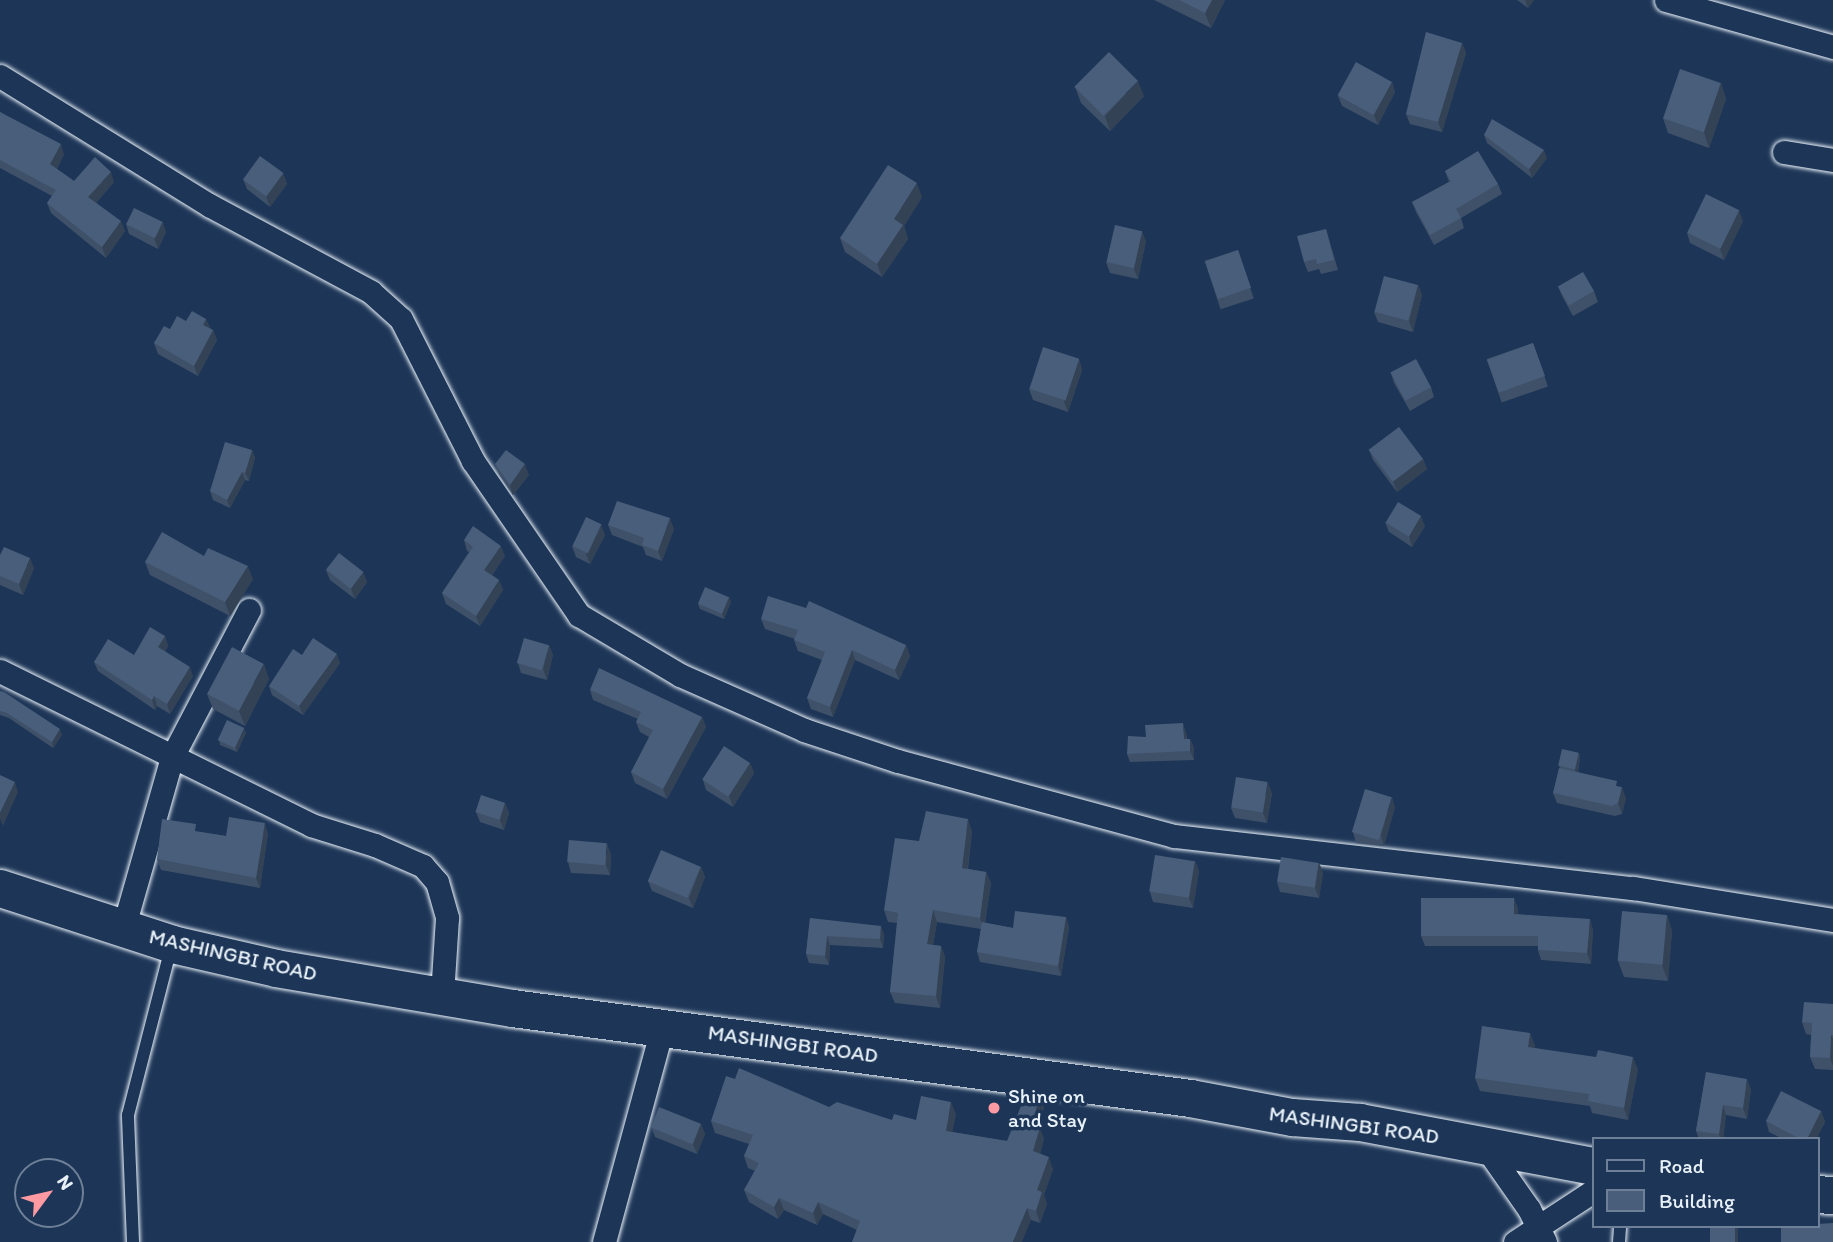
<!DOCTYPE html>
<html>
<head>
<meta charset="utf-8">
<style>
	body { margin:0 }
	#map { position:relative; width:1833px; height:1242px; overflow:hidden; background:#1d3557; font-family:Itim,sans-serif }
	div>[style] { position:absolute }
	.roads { filter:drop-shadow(0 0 2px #e8f1f8) drop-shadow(0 0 2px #e8f1f8) }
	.lane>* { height:12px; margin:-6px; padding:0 6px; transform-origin:6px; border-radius:6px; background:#1d3557 }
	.street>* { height:23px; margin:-11.5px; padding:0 11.5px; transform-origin:11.5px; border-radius:11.5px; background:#1d3557 }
	.primary>* { height:37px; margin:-18.5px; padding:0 18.5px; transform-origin:18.5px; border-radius:18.5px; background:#1d3557 }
	.wall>* { inset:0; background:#3f5169; transform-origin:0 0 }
	.shaded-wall>* { inset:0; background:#334255; transform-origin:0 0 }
	.building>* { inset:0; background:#495e7a; transform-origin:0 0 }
	.dots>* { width:19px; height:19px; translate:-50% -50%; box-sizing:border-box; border:4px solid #1d3557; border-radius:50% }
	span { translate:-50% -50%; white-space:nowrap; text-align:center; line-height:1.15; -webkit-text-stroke:7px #1d3557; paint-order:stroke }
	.street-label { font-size:21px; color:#e8f1f8 }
	.poi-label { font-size:21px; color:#e8f1f8 }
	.left { translate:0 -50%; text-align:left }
	.legend { position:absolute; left:1592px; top:1137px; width:228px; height:91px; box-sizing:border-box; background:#1d3557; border:2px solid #6e8097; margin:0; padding:9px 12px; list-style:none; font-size:21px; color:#e8f1f8 }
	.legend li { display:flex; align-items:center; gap:14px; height:35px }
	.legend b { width:35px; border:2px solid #6e8097 }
	.north { position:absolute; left:14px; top:1158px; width:70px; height:70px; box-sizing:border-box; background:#1d3557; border:2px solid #6e8097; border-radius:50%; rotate:57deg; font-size:19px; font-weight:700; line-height:28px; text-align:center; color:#e8f1f8 }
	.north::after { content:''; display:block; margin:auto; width:24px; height:32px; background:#ff9aa2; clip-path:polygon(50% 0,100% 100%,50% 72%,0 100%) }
</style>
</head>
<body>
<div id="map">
	<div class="roads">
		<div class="lane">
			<div style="left:133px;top:1242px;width:127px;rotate:-92.3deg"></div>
			<div style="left:128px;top:1115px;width:172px;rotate:-75.6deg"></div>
			<div style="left:1619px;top:1242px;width:16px;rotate:-86deg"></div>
		</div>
		<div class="street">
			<div style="left:1666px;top:0;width:173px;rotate:15.7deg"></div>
			<div style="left:0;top:76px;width:246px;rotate:31.7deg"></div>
			<div style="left:209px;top:205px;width:184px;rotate:28.2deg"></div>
			<div style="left:371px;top:292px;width:40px;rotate:42deg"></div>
			<div style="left:401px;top:319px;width:159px;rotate:63.1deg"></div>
			<div style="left:473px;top:461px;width:187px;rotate:55.5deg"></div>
			<div style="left:579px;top:615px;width:117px;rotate:30.7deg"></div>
			<div style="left:680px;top:675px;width:136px;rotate:23.9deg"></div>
			<div style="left:804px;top:730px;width:99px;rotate:18.3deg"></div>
			<div style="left:898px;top:761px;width:286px;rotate:15.2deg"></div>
			<div style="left:1174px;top:836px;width:462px;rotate:6.5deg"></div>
			<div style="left:1633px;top:888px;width:203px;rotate:9.1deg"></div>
			<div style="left:1784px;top:152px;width:50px;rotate:9.3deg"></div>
			<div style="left:0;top:671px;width:347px;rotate:26.3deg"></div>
			<div style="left:311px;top:825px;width:67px;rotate:17.4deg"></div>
			<div style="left:375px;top:845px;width:52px;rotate:23.6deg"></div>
			<div style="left:423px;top:866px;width:21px;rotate:49deg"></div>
			<div style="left:437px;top:882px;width:37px;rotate:74deg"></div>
			<div style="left:447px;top:918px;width:78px;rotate:93.7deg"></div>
			<div style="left:123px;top:929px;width:179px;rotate:-74.1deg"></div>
			<div style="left:172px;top:757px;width:166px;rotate:-62.4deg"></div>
			<div style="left:1484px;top:1145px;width:78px;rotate:54.9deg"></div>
			<div style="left:1529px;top:1209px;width:37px;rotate:64deg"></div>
			<div style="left:604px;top:1242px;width:225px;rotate:-74.8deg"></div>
			<div style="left:1515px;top:1242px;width:93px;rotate:-33.2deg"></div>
		</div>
		<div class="primary">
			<div style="left:0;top:888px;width:181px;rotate:18deg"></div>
			<div style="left:172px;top:944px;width:107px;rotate:13deg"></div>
			<div style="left:276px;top:968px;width:239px;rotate:9.6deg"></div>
			<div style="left:512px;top:1008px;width:684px;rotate:7.56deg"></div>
			<div style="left:1190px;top:1098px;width:104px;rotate:10.6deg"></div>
			<div style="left:1292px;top:1117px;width:68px;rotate:4.2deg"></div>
			<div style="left:1360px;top:1122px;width:237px;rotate:10.7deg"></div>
			<div style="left:1817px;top:1194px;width:16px;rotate:4deg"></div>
		</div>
	</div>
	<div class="wall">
		<div style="clip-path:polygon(1154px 0,1225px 0,1211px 28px)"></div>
		<div style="clip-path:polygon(1517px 0,1534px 0,1528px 8px)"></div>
		<div style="clip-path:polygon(1462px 43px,1466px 53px,1442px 132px,1410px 124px,1406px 114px)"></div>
		<div style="clip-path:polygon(1392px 82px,1395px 92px,1378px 125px,1342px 106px,1338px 96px)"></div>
		<div style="clip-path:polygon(1721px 83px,1726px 99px,1709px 148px,1668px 133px,1663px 118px)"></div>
		<div style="clip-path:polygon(1075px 87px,1144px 96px,1110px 131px,1081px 103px)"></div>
		<div style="clip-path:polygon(0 112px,64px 154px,57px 169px,74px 181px,114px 182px,96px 203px,125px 231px,106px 258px,51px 213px,47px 203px,52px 196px,0 168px)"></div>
		<div style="clip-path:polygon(1484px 135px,1547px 158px,1532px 178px,1487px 143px)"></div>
		<div style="clip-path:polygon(1445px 171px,1498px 184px,1502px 194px,1461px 218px,1464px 228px,1434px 245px,1416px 212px,1412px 202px,1449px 182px)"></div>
		<div style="clip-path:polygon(283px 173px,287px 184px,270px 207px,247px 189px,243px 179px)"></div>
		<div style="clip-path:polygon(922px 197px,904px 226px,908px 239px,882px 277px,845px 252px,840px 238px)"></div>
		<div style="clip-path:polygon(1743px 221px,1724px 260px,1690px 243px,1687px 233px)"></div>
		<div style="clip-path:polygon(126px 224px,166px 232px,158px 249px,129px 234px)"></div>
		<div style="clip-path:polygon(1326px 229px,1338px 270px,1321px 274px,1319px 269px,1308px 272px,1304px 262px)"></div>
		<div style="clip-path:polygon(1146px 241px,1138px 279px,1110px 273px,1106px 262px)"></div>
		<div style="left:1238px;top:250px;width:51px;height:35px;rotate:72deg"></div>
		<div style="clip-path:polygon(1418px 285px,1422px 295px,1413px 332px,1378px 322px,1374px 312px)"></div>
		<div style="clip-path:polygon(1558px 286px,1594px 291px,1598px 302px,1573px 316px,1562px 296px)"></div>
		<div style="clip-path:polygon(206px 319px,210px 328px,213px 330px,217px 340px,198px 376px,158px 354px,154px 343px,170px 329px,186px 321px)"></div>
		<div style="left:1533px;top:343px;width:46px;height:49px;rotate:71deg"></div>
		<div style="clip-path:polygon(1079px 359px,1082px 370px,1068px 412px,1033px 400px,1029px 389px)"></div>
		<div style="clip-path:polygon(1391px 373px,1431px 387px,1434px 397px,1410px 411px,1394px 383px)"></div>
		<div style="clip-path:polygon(252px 450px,255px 458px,249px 481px,245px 480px,230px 508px,213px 500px,210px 491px)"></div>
		<div style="clip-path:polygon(1369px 450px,1423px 459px,1427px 469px,1397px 492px,1373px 460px)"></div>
		<div style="clip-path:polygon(495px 464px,529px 475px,513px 495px,499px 474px)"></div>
		<div style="clip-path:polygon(1385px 522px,1425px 526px,1412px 547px,1389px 532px)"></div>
		<div style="clip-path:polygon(608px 525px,674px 529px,662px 561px,646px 555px,643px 547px,612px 535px)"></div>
		<div style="clip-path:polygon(605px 535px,590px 564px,576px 557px,572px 546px)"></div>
		<div style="clip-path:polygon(464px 540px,505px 556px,492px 575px,499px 580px,503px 590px,480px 626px,446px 604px,442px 593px,469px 552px,467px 551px)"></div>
		<div style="clip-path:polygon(0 555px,34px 568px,23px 595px,0 585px)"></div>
		<div style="clip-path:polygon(204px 556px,253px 579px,230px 616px,150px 575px,145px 562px)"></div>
		<div style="clip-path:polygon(326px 570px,363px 572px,367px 582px,355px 599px,330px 580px)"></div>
		<div style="clip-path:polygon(729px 597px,731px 602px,724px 619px,700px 609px,698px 604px)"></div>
		<div style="clip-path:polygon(761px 619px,906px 645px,910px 656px,899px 680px,855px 660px,833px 717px,811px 709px,807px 698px,822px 660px,798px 651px,794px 640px,795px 639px,765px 629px)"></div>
		<div style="clip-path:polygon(165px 636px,168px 646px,165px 651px,193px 676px,170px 714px,157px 706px,155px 710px,98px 671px,94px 662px,134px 655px)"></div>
		<div style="clip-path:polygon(549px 645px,553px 655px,547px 680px,521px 673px,518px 663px)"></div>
		<div style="clip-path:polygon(302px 655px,340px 663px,303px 715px,272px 695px,269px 686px)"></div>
		<div style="clip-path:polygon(269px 679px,245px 726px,213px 709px,207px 694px)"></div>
		<div style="clip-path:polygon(590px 690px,702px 717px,706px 727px,667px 799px,635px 783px,631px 772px,649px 737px,640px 732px,636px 722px,638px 719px,593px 700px)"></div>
		<div style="clip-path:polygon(0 691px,62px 735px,53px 748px,9px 718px,0 715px)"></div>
		<div style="clip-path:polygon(1186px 732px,1187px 739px,1190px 739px,1194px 748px,1194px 760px,1130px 762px,1127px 754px,1146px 737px)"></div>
		<div style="clip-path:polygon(246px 733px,237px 752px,220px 745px,219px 740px)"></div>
		<div style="clip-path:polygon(1579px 753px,1580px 758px,1578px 772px,1619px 787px,1626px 798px,1622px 814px,1615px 816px,1557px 803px,1553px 793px,1560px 768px,1559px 766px)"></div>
		<div style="clip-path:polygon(750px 763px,754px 773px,733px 807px,706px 790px,703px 780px)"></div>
		<div style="clip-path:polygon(1272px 793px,1267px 823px,1235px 818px,1231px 808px)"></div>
		<div style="clip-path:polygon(505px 803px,509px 813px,504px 830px,480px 822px,476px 812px)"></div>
		<div style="clip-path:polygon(1395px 807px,1384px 846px,1356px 843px,1353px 832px)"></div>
		<div style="clip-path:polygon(972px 831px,968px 869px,986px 872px,991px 883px,985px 923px,1013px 928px,1066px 917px,1069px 927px,1061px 976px,980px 962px,977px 952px,981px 929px,937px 922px,933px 945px,941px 946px,945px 957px,940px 1008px,895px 1003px,890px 992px,897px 923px,888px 922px,884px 910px,919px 841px)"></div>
		<div style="clip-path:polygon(199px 832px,226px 836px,268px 833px,260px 888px,161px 870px,157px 859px)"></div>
		<div style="clip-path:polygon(611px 854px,610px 875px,571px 873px,568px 862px)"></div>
		<div style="clip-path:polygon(1195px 861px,1199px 871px,1193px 908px,1153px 902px,1150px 892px)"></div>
		<div style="clip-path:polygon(1319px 863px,1323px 873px,1319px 898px,1280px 892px,1277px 882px)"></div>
		<div style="clip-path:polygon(701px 867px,705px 877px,693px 908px,652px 891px,648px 881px)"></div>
		<div style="clip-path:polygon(1514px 898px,1518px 909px,1518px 914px,1593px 929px,1591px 964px,1541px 960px,1538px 950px,1538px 946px,1425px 946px,1421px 936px)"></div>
		<div style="clip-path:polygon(1667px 915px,1672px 931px,1668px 981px,1624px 977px,1618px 961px)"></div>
		<div style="clip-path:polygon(810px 918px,884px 934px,883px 948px,830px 945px,829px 965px,809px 963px,806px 954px)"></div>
		<div style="clip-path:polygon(1833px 1004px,1833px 1070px,1815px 1069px,1810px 1057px,1811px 1035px,1806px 1034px,1802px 1022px)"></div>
		<div style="clip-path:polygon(1530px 1033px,1535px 1046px,1534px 1048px,1638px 1069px,1628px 1120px,1592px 1113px,1590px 1106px,1480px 1091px,1475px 1078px)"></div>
		<div style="clip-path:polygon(1706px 1072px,1751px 1089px,1747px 1119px,1726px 1115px,1723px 1139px,1699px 1139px,1696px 1131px)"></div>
		<div style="clip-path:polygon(1039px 1094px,1044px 1106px,1039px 1127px,1044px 1139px,1040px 1154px,1053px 1169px,1044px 1195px,1047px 1204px,1040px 1223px,1031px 1220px,857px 1230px,823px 1214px,817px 1225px,784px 1210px,778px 1219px,749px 1202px,744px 1190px,755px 1171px,748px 1168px,744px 1156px,749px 1144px,715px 1133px,711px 1121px,829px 1107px,892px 1120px,916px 1120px,956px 1114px,952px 1132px,1007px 1141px)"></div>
		<div style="clip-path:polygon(1821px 1111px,1825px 1122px,1816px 1139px,1783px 1139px,1769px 1132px,1766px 1121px)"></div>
		<div style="clip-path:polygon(701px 1124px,705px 1134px,697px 1154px,655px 1137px,651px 1127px)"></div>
	</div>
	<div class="shaded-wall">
		<div style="clip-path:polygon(1212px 0,1225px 0,1211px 28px,1205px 13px)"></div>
		<div style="clip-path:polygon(1525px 0,1534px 0,1528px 8px)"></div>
		<div style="clip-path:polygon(1462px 43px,1466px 53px,1442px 132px,1438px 122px)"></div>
		<div style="clip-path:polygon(1138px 81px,1144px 96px,1110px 131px,1105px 116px)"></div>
		<div style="clip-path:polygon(1392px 82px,1395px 92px,1378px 125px,1374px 115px)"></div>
		<div style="clip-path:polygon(1721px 83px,1726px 99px,1709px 148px,1704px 132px)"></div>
		<div style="clip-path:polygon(61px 144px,64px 154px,54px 174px,50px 164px)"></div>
		<div style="clip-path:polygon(1544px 150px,1547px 158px,1532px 178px,1529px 169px)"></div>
		<div style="clip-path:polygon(111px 172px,114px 182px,92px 207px,88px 197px)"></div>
		<div style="clip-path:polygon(283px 173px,287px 184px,270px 207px,266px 196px)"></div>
		<div style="clip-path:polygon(917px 183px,922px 197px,904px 226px,908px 239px,882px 277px,877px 264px,894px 219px)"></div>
		<div style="clip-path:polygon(1739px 210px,1743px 221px,1724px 260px,1720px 249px)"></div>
		<div style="clip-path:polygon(121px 221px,125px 231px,106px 258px,102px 247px)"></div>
		<div style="clip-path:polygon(163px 222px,166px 232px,158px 249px,154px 238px)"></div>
		<div style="clip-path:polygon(1142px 231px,1146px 241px,1138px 279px,1134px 269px)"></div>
		<div style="clip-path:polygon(1418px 285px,1422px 295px,1413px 332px,1409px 321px)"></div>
		<div style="clip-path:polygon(206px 319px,210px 329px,203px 325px)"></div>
		<div style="clip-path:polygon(213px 330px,217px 340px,198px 376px,194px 366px)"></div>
		<div style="clip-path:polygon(1079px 359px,1082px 370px,1068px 412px,1064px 402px)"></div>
		<div style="clip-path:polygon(252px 450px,255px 458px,249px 481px,245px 473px)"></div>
		<div style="clip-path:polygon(1423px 459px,1427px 469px,1397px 492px,1393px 481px)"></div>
		<div style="clip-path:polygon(525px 464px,529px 475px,513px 495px,510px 485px)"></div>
		<div style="clip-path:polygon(242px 472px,245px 480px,230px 508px,227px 500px)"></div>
		<div style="clip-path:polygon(1421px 516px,1425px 526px,1412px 547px,1409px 536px)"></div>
		<div style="clip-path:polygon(670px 518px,674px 529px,662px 561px,658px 551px)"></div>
		<div style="clip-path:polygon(601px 524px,605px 535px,590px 564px,586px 554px)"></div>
		<div style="clip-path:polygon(501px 546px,505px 556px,488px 580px,484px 570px)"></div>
		<div style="clip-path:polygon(30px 558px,34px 568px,23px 595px,19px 584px)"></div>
		<div style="clip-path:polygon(248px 566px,253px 579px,230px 616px,225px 602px)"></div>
		<div style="clip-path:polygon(363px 572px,367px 582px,355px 599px,351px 589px)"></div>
		<div style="clip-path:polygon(499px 580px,503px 590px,480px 626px,476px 616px)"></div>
		<div style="clip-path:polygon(729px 597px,731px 602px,724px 619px,722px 614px)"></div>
		<div style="clip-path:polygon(165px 636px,168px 646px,162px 656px,158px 647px)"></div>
		<div style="clip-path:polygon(549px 645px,553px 655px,547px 680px,543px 669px)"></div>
		<div style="clip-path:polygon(906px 645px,910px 656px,899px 680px,895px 670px)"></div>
		<div style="clip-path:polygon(852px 650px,855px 660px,833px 717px,830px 707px)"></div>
		<div style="clip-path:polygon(337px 654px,340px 663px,303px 715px,299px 706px)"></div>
		<div style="clip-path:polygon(264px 664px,269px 679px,245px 726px,239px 711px)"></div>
		<div style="clip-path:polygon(190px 667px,193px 676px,170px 714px,167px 704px)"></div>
		<div style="clip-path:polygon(154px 696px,157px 706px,155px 710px,152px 700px)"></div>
		<div style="clip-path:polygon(702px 717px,706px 727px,667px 799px,663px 789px)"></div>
		<div style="clip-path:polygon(1183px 723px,1186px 732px,1187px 748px,1184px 739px)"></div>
		<div style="clip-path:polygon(244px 728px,246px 733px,237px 752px,235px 747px)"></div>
		<div style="clip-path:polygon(60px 729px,62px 735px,53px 748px,52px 742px)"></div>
		<div style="clip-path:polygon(1190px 739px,1194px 748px,1194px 760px,1190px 751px)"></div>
		<div style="clip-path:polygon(1579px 753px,1580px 758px,1577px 775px,1575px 770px)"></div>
		<div style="clip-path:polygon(750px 763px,754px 773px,733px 807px,729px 796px)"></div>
		<div style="clip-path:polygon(15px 782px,18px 792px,3px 826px,0 819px,0 813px)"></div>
		<div style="clip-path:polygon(1268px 782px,1272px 793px,1267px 823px,1263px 813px)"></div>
		<div style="clip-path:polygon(1622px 787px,1626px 798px,1622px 814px,1618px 803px)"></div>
		<div style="clip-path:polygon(1392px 797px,1395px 807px,1384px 846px,1381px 835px)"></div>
		<div style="clip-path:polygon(505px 803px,509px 813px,504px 830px,500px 820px)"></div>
		<div style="clip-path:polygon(968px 819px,972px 831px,966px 880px,962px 868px)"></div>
		<div style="clip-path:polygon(265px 823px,268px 833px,260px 888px,256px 878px)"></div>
		<div style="clip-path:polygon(607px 843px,611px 854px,610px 875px,606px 865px)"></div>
		<div style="clip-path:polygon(1195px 861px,1199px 871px,1193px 908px,1189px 898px)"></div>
		<div style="clip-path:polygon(1319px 863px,1323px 873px,1319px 898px,1315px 888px)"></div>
		<div style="clip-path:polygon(701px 867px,705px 877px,693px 908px,689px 898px)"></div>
		<div style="clip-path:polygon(986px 872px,991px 883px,984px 929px,980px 918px)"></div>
		<div style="clip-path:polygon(1514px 898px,1518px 909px,1518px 924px,1514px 914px)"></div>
		<div style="clip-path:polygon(933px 910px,937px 922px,931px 956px,927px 944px)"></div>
		<div style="clip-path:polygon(1667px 915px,1672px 931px,1668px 981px,1662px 965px)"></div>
		<div style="clip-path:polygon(1066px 917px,1069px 927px,1061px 976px,1058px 966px)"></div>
		<div style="clip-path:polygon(1590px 919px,1593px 929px,1591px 964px,1587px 953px)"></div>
		<div style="clip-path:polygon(881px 926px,884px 934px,883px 948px,880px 939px)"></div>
		<div style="clip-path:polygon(827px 936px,830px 945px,829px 965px,825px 956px)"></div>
		<div style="clip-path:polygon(941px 946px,945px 957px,940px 1008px,936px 996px)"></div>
		<div style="clip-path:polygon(1530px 1033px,1535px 1046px,1533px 1060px,1528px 1047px)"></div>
		<div style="clip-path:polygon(1831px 1035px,1833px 1039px,1833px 1066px,1830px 1058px)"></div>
		<div style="clip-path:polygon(1633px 1057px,1638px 1069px,1628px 1120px,1624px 1108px)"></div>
		<div style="clip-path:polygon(1747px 1079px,1751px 1089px,1747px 1119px,1743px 1108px)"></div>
		<div style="clip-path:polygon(1039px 1094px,1044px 1106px,1037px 1137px,1040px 1127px,1044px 1139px,1038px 1163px,1033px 1151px,1033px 1125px)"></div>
		<div style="clip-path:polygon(951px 1102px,956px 1114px,950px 1143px,946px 1131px)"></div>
		<div style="clip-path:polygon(1723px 1105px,1726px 1115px,1723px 1139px,1720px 1139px,1719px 1134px)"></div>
		<div style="clip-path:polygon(1821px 1111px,1825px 1122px,1816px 1139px,1807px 1139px)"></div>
		<div style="clip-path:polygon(701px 1124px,705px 1134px,697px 1154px,693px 1144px)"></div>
		<div style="clip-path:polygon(1049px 1157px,1053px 1169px,1044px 1195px,1047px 1204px,1040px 1223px,1036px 1211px,1037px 1190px)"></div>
		<div style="clip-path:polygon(779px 1198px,784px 1210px,778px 1219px,774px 1207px)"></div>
		<div style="clip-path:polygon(818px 1202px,823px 1214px,817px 1225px,813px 1213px)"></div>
		<div style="clip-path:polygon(1027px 1208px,1031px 1220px,1022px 1242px,1013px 1242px)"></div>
		<div style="left:1735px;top:1226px;width:3px;height:16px"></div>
	</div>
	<div class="building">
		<div style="clip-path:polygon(1179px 0,1212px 0,1205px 13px)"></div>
		<div style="clip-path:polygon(1426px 32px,1462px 43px,1438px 122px,1406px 114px)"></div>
		<div style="left:1109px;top:52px;width:41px;height:49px;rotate:45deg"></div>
		<div style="left:1356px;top:62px;width:41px;height:38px;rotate:29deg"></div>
		<div style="left:1680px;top:69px;width:43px;height:52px;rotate:19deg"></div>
		<div style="clip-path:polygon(0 112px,61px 144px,50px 164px,74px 181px,95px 157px,111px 172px,88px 197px,121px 221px,102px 247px,47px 203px,56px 190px,0 160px)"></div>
		<div style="clip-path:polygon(1492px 119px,1544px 150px,1529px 169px,1484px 135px)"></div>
		<div style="clip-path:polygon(1478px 151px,1498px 184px,1456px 209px,1461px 218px,1430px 235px,1412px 202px,1451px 181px,1445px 171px)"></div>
		<div style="left:260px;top:156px;width:29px;height:29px;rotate:36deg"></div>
		<div style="clip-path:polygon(888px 165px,917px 183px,894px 219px,903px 225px,877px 264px,840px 238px)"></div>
		<div style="left:1706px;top:194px;width:37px;height:43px;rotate:26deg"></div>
		<div style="left:134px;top:208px;width:32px;height:18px;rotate:26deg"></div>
		<div style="left:1115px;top:225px;width:28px;height:38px;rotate:13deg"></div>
		<div style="clip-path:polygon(1326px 229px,1334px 260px,1317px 264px,1316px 259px,1304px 262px,1297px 236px)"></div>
		<div style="left:1238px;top:250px;width:40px;height:35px;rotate:71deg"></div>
		<div style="left:1583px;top:272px;width:22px;height:29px;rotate:60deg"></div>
		<div style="left:1384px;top:276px;width:35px;height:37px;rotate:15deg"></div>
		<div style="clip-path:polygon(192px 311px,206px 319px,203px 325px,213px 330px,194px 366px,154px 343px,164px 326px,170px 329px,177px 316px,186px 321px)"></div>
		<div style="left:1533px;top:343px;width:35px;height:49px;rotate:70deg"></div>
		<div style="left:1043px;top:347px;width:38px;height:44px;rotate:18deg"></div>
		<div style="left:1416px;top:359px;width:32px;height:29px;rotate:62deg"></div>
		<div style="left:1399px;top:427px;width:40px;height:38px;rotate:53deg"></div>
		<div style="clip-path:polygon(225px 442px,252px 450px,245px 473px,242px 472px,227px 500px,210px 491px)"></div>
		<div style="clip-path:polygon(506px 450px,525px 464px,510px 485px,495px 464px)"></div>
		<div style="clip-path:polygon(617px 501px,670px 518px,658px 551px,642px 545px,644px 538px,608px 525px)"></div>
		<div style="left:1398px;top:502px;width:27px;height:24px;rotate:31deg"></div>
		<div style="left:586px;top:517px;width:17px;height:32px;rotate:25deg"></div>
		<div style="clip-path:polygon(473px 526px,501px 546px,484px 570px,499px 580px,476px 616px,442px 593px,473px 547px,464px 540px)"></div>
		<div style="clip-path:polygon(162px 532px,204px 556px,208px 548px,248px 566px,225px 602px,145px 562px)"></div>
		<div style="clip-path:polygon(4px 547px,30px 558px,19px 584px,0 576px,0 555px)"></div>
		<div style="left:339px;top:553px;width:31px;height:21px;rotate:38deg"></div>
		<div style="left:705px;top:587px;width:26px;height:18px;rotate:23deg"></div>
		<div style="clip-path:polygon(768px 596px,806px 608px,809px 601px,906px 645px,895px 670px,852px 650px,830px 707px,807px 698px,825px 652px,794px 640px,798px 630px,761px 619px)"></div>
		<div style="clip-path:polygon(150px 627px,165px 636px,158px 647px,190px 667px,167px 704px,154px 696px,152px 700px,94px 662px,108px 639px,134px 655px)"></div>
		<div style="clip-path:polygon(313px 638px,337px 654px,299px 706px,269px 686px,293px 649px,302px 655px)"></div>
		<div style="left:524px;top:638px;width:26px;height:26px;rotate:16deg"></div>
		<div style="left:232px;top:647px;width:36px;height:53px;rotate:28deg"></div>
		<div style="clip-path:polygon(599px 668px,702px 717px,663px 789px,631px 772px,653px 730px,636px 722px,641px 712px,590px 690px)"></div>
		<div style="clip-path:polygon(0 691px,4px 692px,60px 729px,52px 742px,7px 713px,0 711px)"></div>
		<div style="left:227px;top:720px;width:19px;height:22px;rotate:25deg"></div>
		<div style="clip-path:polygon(1183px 723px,1184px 739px,1190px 739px,1190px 751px,1127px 754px,1128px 736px,1146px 737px,1145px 725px)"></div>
		<div style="left:724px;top:746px;width:31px;height:40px;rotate:33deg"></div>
		<div style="left:1562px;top:749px;width:17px;height:17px;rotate:13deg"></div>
		<div style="clip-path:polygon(1559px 768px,1617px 781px,1616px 786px,1622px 787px,1618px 803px,1612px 806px,1553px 793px)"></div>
		<div style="clip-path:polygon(0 775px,15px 782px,0 813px)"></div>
		<div style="left:1236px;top:777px;width:32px;height:31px;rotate:9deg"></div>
		<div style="left:1365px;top:789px;width:28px;height:45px;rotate:17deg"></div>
		<div style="left:481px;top:795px;width:25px;height:18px;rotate:18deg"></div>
		<div style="clip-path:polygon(926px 811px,968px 819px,962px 868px,986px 872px,980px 918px,933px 910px,927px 944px,941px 946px,936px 996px,890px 992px,898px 913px,884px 910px,895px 838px,919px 841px)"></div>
		<div style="clip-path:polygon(229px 817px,265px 823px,256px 878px,157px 859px,162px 819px,196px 824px,195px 831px,226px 836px)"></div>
		<div style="left:569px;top:840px;width:38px;height:22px;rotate:5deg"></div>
		<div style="left:661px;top:850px;width:43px;height:34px;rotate:23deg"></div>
		<div style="left:1155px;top:855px;width:40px;height:37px;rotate:9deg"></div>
		<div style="left:1281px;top:857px;width:38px;height:25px;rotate:9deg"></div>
		<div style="clip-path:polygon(1421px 898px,1514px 898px,1514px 914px,1590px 919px,1587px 953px,1538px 950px,1538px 936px,1421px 936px)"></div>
		<div style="clip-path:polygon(1015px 911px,1066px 917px,1058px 966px,977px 952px,982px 922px,1013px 928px)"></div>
		<div style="left:1622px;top:911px;width:45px;height:50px;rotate:5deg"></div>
		<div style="clip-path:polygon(810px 918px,881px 926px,880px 939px,827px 936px,825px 956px,806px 954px)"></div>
		<div style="clip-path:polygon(1804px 1002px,1833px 1004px,1833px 1035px,1831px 1035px,1830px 1058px,1810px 1057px,1812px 1023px,1802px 1022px)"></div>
		<div style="clip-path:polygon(1482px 1026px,1530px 1033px,1528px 1047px,1596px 1057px,1598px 1050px,1633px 1057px,1624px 1108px,1588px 1101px,1589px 1094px,1475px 1078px)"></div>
		<div style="clip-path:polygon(739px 1068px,829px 1107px,837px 1102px,892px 1120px,894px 1114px,916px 1120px,921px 1096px,951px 1102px,946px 1131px,1007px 1141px,1027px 1091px,1039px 1094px,1033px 1125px,1040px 1127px,1033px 1151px,1049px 1157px,1037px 1190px,1042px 1192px,1036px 1211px,1027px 1208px,1013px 1242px,852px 1242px,860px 1221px,818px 1202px,813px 1213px,779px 1198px,774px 1207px,744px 1190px,759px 1163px,744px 1156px,753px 1135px,711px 1121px,726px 1076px,735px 1079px)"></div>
		<div style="clip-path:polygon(1706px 1072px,1747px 1079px,1743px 1108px,1723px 1105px,1719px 1134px,1696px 1131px)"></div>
		<div style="clip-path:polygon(1781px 1091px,1821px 1111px,1807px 1139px,1800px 1139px,1766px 1121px)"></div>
		<div style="left:659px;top:1107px;width:45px;height:22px;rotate:22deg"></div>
		<div style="clip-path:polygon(1833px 1223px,1833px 1242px,1781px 1242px,1781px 1227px,1817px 1226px,1817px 1224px)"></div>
		<div style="left:1710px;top:1226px;width:25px;height:16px"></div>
	</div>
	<div class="dots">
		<div style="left:994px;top:1108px;background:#ff9aa2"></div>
	</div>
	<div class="street-label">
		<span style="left:233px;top:955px;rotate:13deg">MASHINGBI ROAD</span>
		<span style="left:793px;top:1044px;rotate:8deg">MASHINGBI ROAD</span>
		<span style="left:1354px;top:1125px;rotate:8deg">MASHINGBI ROAD</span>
	</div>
	<div class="poi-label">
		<span class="left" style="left:1008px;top:1108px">Shine on<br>and Stay</span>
	</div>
	<ul class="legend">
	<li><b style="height:9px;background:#1d3557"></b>Road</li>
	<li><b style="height:19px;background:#495e7a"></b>Building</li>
	</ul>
	<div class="north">N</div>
</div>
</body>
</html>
